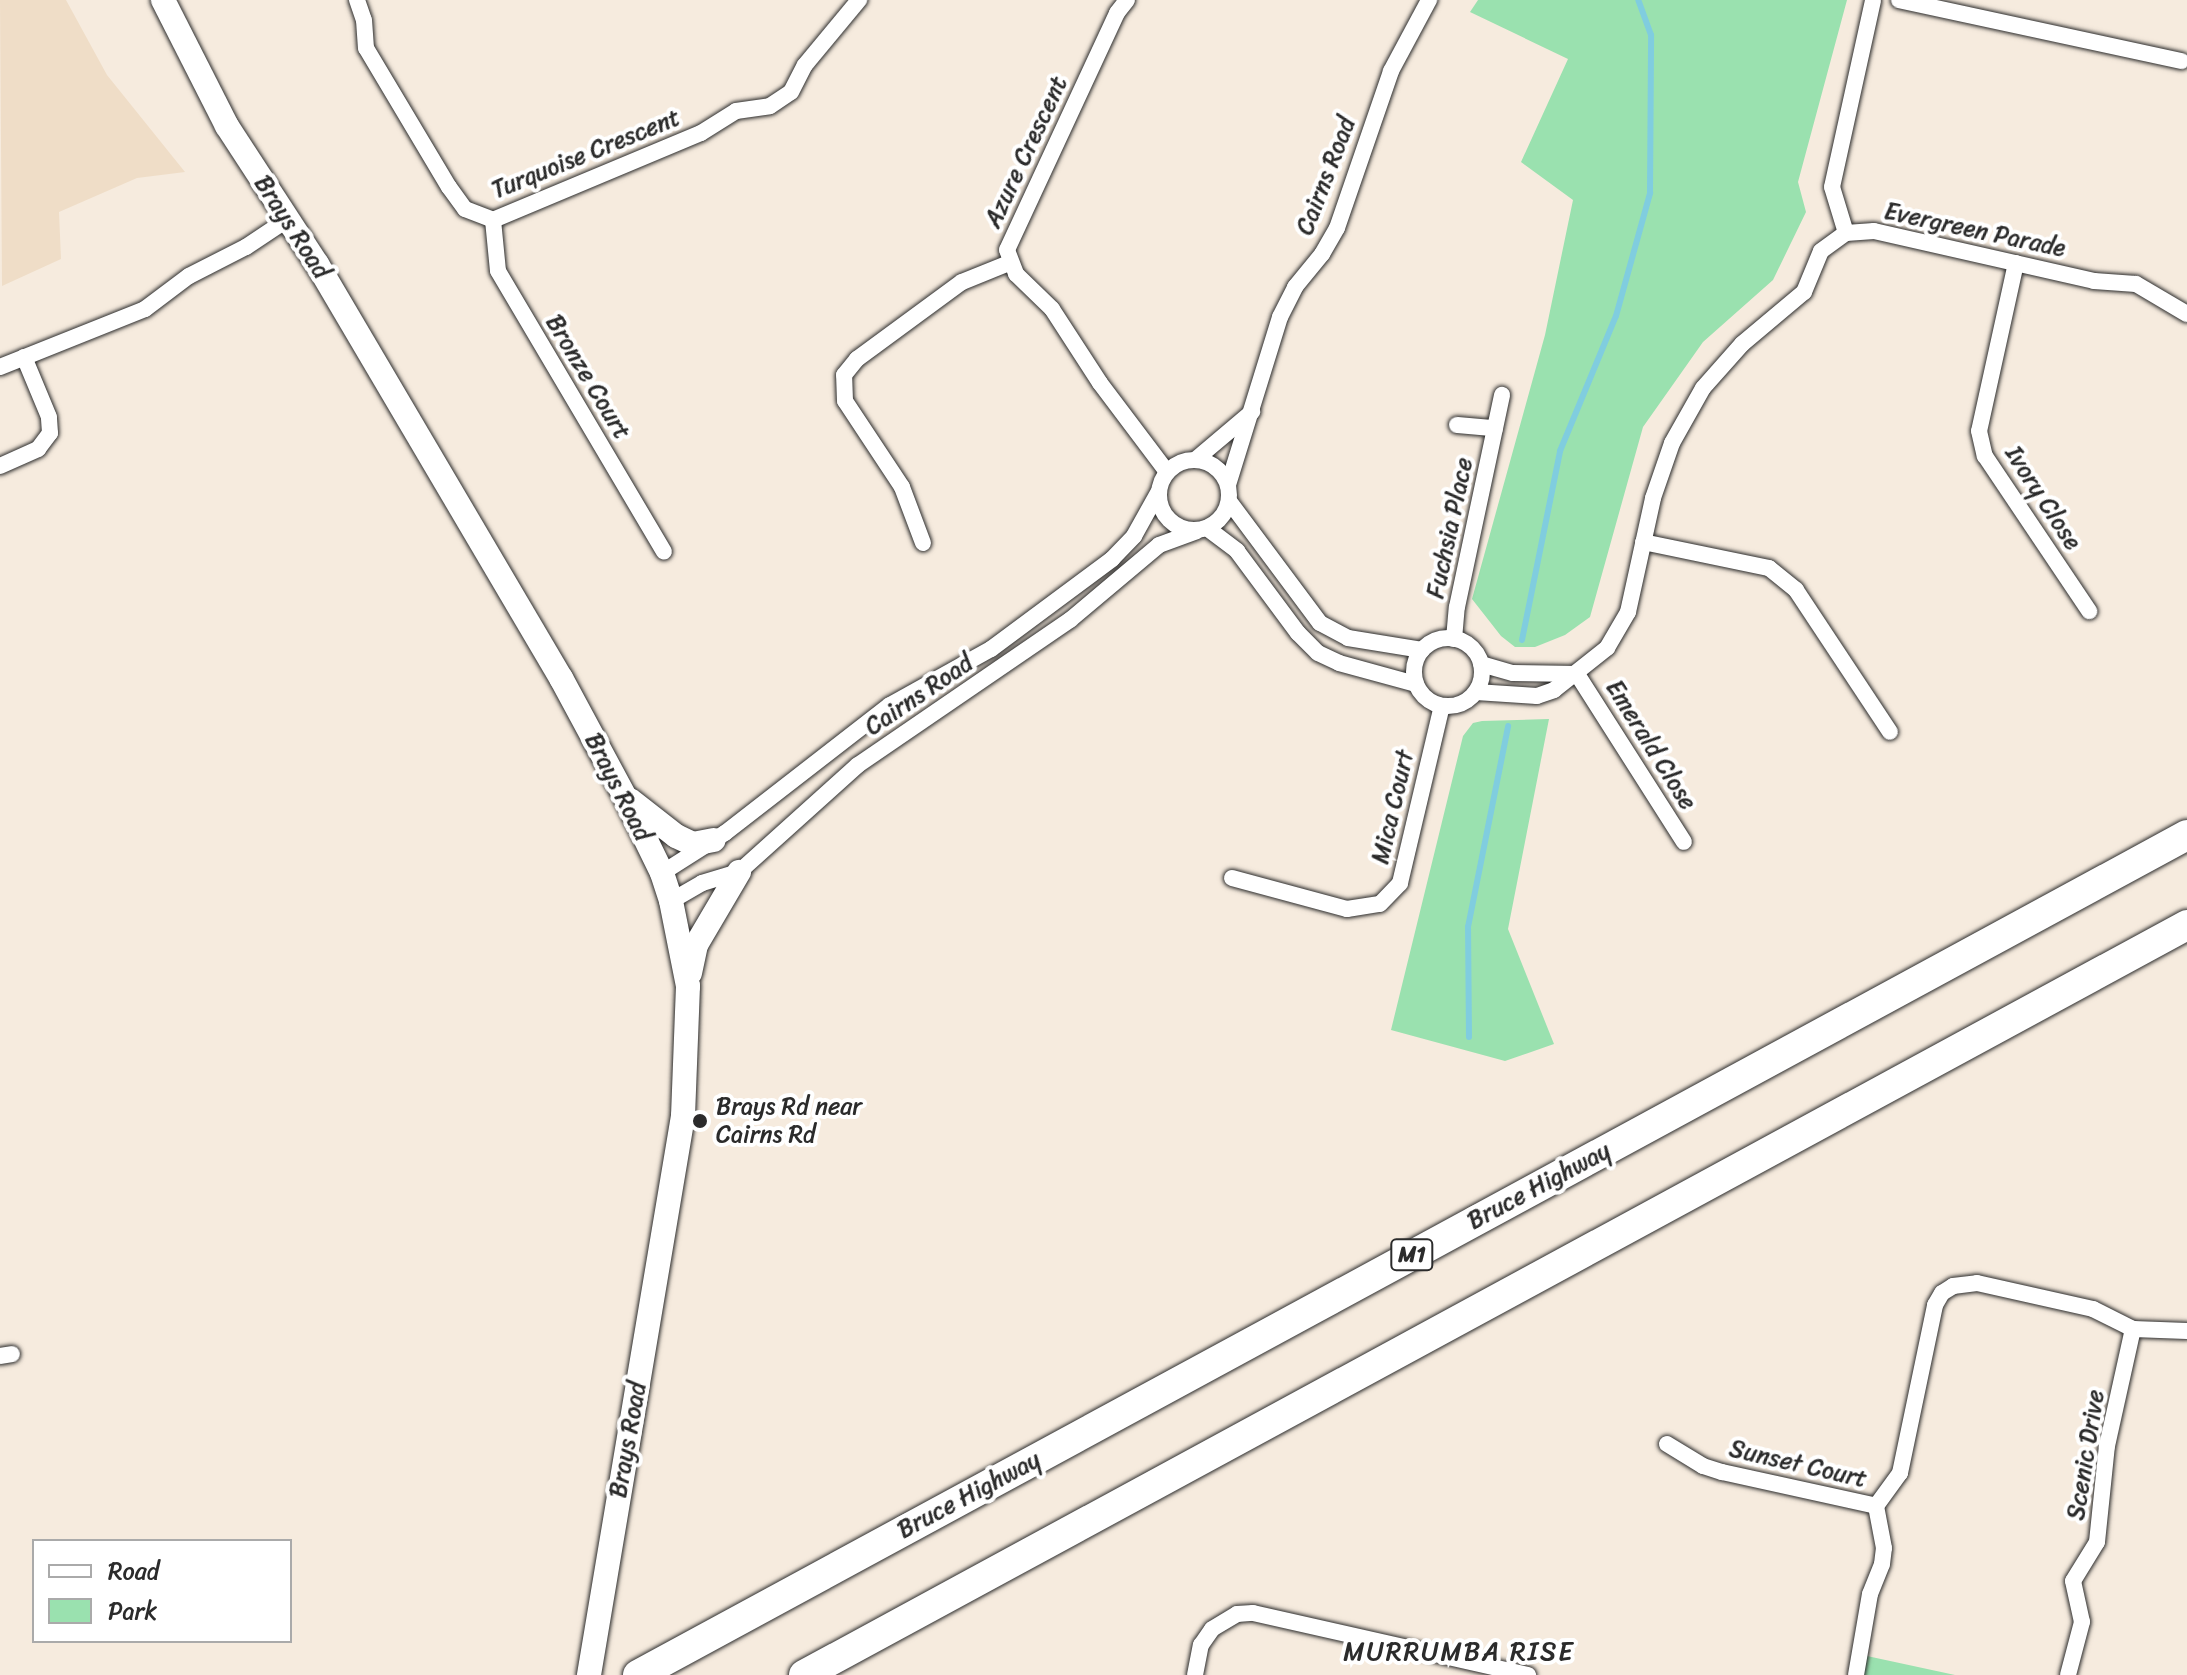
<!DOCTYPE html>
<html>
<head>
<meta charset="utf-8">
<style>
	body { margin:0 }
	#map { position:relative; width:2187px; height:1675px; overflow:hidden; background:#f6ebde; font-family:Sriracha,sans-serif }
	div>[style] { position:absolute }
	.built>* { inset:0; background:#efddc7 }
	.green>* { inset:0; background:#9ae1af }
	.stream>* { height:6px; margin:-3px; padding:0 3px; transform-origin:3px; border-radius:3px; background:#80cddf }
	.roads { filter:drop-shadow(0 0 2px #2b2b2b) drop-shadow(0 0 2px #2b2b2b) }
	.street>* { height:16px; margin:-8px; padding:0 8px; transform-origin:8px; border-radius:8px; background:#fff }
	.street>.ring { margin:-8px; padding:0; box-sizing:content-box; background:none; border:16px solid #fff; border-radius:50% }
	.secondary>* { height:24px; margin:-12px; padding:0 12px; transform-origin:12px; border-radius:12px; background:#fff }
	.highway>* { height:30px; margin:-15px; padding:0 15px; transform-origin:15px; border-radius:15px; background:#fff }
	.dots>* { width:22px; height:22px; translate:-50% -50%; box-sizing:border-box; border:4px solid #fff; border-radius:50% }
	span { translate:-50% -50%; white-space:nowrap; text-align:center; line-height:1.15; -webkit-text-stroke:8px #fff; paint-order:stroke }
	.shield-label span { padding:2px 6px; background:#fff; border:2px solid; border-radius:6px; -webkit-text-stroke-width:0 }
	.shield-label { font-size:22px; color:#2b2b2b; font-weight:700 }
	.street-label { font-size:24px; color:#2b2b2b }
	.poi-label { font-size:24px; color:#2b2b2b }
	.left { translate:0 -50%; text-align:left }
	.neighbourhood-label { font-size:26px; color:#2b2b2b; letter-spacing:2px }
	.legend { position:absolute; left:32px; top:1539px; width:260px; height:104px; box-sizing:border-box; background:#fff; border:2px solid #aaa; margin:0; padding:10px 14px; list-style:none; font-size:24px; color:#2b2b2b }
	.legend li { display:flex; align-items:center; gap:16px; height:40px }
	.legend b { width:40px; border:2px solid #aaa }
</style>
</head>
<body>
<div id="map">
	<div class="built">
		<div style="clip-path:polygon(0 0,66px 0,107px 75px,185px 172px,137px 178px,59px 212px,61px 259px,2px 286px)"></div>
	</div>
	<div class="green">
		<div style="clip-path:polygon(1478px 0,1847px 0,1798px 182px,1806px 212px,1773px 280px,1703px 342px,1643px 427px,1590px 617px,1565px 635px,1535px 647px,1515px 647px,1501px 636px,1472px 599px,1545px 335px,1573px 200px,1521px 162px,1568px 59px,1470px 12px)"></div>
		<div style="clip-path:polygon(1549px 719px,1508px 929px,1554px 1044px,1505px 1061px,1391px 1030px,1463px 736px,1473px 723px,1482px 721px)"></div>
		<div style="clip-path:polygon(1867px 1656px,1955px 1675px,1861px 1675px)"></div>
	</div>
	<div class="stream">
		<div style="left:1522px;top:640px;width:193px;rotate:-78.6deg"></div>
		<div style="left:1560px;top:451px;width:146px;rotate:-67.5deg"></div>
		<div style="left:1616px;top:316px;width:128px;rotate:-74.5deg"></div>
		<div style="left:1650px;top:193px;width:158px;rotate:-89.6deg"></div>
		<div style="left:1651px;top:35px;width:37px;rotate:-110deg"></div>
		<div style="left:1469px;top:1037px;width:110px;rotate:-90.5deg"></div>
		<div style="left:1468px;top:927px;width:205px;rotate:-78.7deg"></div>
	</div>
	<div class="roads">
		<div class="street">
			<div style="left:357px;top:0;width:21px;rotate:71deg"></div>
			<div style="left:364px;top:20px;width:28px;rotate:86deg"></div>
			<div style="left:366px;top:48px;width:162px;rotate:59.2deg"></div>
			<div style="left:449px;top:187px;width:27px;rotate:54deg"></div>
			<div style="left:465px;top:209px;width:30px;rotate:21deg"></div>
			<div style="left:493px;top:220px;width:225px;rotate:-22.7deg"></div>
			<div style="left:701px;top:133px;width:41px;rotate:-32.2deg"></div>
			<div style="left:736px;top:111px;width:34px;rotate:-8deg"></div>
			<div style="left:770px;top:106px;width:25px;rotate:-34deg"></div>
			<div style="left:791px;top:92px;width:30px;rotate:-63deg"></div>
			<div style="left:805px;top:65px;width:85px;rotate:-50.3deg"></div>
			<div style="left:1127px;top:0;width:16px;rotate:128deg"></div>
			<div style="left:1117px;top:13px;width:261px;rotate:114.9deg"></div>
			<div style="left:1007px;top:250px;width:26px;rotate:69deg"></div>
			<div style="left:1016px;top:274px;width:50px;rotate:44.2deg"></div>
			<div style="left:1052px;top:309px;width:88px;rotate:57deg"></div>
			<div style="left:1100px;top:383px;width:111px;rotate:53deg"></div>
			<div style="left:1899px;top:0;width:289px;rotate:12.2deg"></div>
			<div style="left:493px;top:220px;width:51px;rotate:84.4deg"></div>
			<div style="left:498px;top:271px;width:326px;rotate:59.4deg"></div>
			<div style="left:1846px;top:233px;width:48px;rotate:-106.9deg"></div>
			<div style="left:1832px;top:187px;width:191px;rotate:-77.6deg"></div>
			<div style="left:2016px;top:263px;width:172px;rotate:102.4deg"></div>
			<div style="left:1979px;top:431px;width:26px;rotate:77deg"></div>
			<div style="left:1985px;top:456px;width:187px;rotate:56.1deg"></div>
			<div style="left:0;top:367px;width:156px;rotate:-21.8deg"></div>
			<div style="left:145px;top:309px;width:55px;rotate:-36.9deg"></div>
			<div style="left:189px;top:276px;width:64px;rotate:-27deg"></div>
			<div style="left:246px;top:247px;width:50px;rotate:-33.7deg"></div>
			<div style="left:1457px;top:425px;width:38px;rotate:5deg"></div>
			<div class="ring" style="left:1159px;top:460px;width:54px;height:54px"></div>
			<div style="left:1195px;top:460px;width:75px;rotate:-40.1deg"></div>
			<div style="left:0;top:466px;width:42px;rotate:-24.1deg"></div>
			<div style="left:38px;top:449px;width:20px;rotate:-53deg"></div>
			<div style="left:50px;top:433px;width:16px;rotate:-94deg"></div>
			<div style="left:49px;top:417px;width:65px;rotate:-112.6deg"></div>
			<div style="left:1228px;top:485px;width:176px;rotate:-72.8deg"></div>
			<div style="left:1280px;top:317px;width:34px;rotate:-63deg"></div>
			<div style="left:1295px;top:287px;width:43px;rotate:-50.7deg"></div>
			<div style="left:1322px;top:254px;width:30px;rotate:-60deg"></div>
			<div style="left:1337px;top:228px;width:166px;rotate:-71deg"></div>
			<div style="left:1391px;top:71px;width:81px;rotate:-61.8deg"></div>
			<div style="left:1229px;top:501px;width:152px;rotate:53.3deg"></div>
			<div style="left:1320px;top:623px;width:32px;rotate:28deg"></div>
			<div style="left:1348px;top:638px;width:75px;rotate:9.2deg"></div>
			<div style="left:1207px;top:528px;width:38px;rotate:37deg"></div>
			<div style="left:1237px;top:551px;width:102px;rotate:53.4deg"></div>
			<div style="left:1298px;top:633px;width:28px;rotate:45deg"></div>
			<div style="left:1318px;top:653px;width:23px;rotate:25deg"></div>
			<div style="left:1339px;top:663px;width:80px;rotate:15.3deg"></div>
			<div style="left:1643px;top:542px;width:129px;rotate:11.7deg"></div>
			<div style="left:1769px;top:568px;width:35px;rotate:39deg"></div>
			<div style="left:1796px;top:590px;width:170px;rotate:56.5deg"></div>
			<div style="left:923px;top:543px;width:60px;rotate:-110.6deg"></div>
			<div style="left:902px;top:487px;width:103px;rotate:-123.5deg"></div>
			<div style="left:845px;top:401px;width:26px;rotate:-92deg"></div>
			<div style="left:844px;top:375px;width:21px;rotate:-51deg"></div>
			<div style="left:857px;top:359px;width:130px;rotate:-36.3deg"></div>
			<div style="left:962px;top:282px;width:51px;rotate:-22deg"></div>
			<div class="ring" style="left:1414px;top:638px;width:52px;height:52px"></div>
			<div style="left:1454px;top:639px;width:32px;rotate:-85deg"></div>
			<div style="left:1457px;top:607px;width:217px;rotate:-78deg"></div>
			<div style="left:1481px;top:664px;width:33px;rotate:16deg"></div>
			<div style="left:1513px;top:673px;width:64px;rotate:0.9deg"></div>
			<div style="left:1577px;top:674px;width:199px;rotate:57.5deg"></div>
			<div style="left:1476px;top:692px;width:61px;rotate:3.8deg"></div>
			<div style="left:1537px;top:696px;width:18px;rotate:-19deg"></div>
			<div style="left:1554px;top:690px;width:68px;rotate:-38.4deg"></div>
			<div style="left:1607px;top:648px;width:42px;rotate:-59.7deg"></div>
			<div style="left:1628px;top:612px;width:117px;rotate:-77.6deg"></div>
			<div style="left:1653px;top:498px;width:58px;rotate:-70.9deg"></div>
			<div style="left:1672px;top:443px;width:63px;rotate:-60.6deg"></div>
			<div style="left:1703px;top:388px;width:59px;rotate:-48.4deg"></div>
			<div style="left:1742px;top:344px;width:81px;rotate:-40deg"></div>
			<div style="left:1804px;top:292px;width:44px;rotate:-67.5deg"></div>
			<div style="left:1821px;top:251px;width:31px;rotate:-36deg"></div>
			<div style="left:1846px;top:233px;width:28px;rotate:-4deg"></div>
			<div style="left:1874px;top:231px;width:226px;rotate:12.8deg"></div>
			<div style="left:2094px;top:281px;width:42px;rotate:4.1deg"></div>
			<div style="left:2136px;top:284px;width:59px;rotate:30.5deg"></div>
			<div style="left:662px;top:873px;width:75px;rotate:-32.4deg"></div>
			<div style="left:725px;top:833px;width:209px;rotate:-37.8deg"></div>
			<div style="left:890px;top:705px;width:115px;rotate:-29deg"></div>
			<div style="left:991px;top:649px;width:151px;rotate:-36.6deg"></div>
			<div style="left:1112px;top:559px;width:32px;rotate:-46deg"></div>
			<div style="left:1134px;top:536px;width:51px;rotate:-60.9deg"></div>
			<div style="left:1232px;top:878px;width:119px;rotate:15.1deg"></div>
			<div style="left:1347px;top:909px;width:33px;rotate:-9deg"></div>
			<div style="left:1380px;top:904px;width:29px;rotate:-46deg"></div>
			<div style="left:1400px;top:883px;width:182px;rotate:-76.7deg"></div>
			<div style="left:671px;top:901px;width:36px;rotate:-30deg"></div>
			<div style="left:702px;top:883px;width:39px;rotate:-17deg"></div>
			<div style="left:739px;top:872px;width:160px;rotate:-42deg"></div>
			<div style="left:858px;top:765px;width:257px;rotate:-34.4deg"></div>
			<div style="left:1070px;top:620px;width:116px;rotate:-40.1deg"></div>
			<div style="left:1159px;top:545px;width:40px;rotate:-20.2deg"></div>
			<div style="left:0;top:1356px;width:12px;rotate:-9deg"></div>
			<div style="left:1667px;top:1444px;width:42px;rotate:31.4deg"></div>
			<div style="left:1703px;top:1466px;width:20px;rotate:18deg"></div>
			<div style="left:1722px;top:1472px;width:158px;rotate:12.4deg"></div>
			<div style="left:1195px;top:1675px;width:31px;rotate:-79deg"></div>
			<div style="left:1201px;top:1645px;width:19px;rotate:-55deg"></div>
			<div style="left:1212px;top:1629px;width:29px;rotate:-31deg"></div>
			<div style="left:1237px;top:1614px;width:16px;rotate:-4deg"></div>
			<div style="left:1253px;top:1613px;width:282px;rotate:12.7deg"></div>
			<div style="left:1856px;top:1675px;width:82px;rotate:-80.2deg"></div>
			<div style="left:1870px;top:1594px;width:32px;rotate:-68deg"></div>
			<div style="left:1882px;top:1564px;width:16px;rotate:-83deg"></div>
			<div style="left:1884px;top:1548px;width:43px;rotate:-100.8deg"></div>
			<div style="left:1876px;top:1506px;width:41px;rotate:-54deg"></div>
			<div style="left:1900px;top:1473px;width:172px;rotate:-78.2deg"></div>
			<div style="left:1935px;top:1305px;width:14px;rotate:-60deg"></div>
			<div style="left:1942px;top:1293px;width:13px;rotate:-32deg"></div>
			<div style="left:1953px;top:1286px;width:24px;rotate:-7deg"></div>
			<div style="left:1977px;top:1283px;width:119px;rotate:12.6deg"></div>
			<div style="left:2093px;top:1309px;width:45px;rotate:26.6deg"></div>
			<div style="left:2133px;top:1329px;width:54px;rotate:2.1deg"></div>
			<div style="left:2068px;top:1675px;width:55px;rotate:-75.2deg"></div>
			<div style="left:2082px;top:1622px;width:42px;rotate:-102.4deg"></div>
			<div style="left:2073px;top:1581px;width:46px;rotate:-58.4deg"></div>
			<div style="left:2097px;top:1542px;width:97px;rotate:-84.1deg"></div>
			<div style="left:2107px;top:1446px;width:120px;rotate:-77.5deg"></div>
		</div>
		<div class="secondary">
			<div style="left:163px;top:0;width:141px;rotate:63.1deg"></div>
			<div style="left:227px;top:126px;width:165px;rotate:56.9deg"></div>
			<div style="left:317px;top:264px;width:481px;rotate:59.5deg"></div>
			<div style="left:561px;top:678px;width:135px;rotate:61.7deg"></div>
			<div style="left:625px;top:797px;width:85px;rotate:64deg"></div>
			<div style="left:662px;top:873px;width:29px;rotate:72deg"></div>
			<div style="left:671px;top:901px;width:87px;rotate:78.7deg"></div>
			<div style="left:688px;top:986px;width:130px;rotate:92.2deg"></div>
			<div style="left:683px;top:1116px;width:567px;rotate:99.55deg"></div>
			<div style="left:630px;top:800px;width:58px;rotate:38deg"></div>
			<div style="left:676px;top:836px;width:19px;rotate:25deg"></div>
			<div style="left:693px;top:844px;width:21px;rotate:-11deg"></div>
			<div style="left:690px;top:973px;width:29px;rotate:-78deg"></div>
			<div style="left:696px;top:945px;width:85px;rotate:-59.5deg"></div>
		</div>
		<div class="highway">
			<div style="left:638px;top:1675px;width:1762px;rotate:-28.47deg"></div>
			<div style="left:804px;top:1675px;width:1573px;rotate:-28.47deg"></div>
		</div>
	</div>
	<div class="dots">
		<div style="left:700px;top:1121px;background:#2b2b2b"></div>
	</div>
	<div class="shield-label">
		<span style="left:1412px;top:1255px">M1</span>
	</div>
	<div class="street-label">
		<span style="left:1026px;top:152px;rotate:-65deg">Azure Crescent</span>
		<span style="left:586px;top:154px;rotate:-22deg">Turquoise Crescent</span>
		<span style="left:1326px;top:176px;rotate:-69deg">Cairns Road</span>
		<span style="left:292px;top:227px;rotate:57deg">Brays Road</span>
		<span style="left:1975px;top:230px;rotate:12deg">Evergreen Parade</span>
		<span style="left:588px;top:377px;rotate:59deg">Bronze Court</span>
		<span style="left:2043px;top:498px;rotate:57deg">Ivory Close</span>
		<span style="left:1450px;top:528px;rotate:-78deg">Fuchsia Place</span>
		<span style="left:919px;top:695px;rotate:-34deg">Cairns Road</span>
		<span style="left:1651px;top:745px;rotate:58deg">Emerald Close</span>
		<span style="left:618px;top:787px;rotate:63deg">Brays Road</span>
		<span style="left:1393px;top:807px;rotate:-77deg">Mica Court</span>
		<span style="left:1539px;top:1186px;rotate:-28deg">Bruce Highway</span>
		<span style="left:628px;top:1440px;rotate:-80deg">Brays Road</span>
		<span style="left:2086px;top:1455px;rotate:-81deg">Scenic Drive</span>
		<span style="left:1798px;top:1464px;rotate:13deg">Sunset Court</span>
		<span style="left:969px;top:1495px;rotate:-28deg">Bruce Highway</span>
	</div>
	<div class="poi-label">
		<span class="left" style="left:716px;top:1121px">Brays Rd near<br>Cairns Rd</span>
	</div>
	<div class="neighbourhood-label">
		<span style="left:1459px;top:1652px">MURRUMBA RISE</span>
	</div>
	<ul class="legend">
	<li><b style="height:10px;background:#fff"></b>Road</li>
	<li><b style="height:22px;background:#9ae1af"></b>Park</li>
	</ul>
</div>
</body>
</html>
